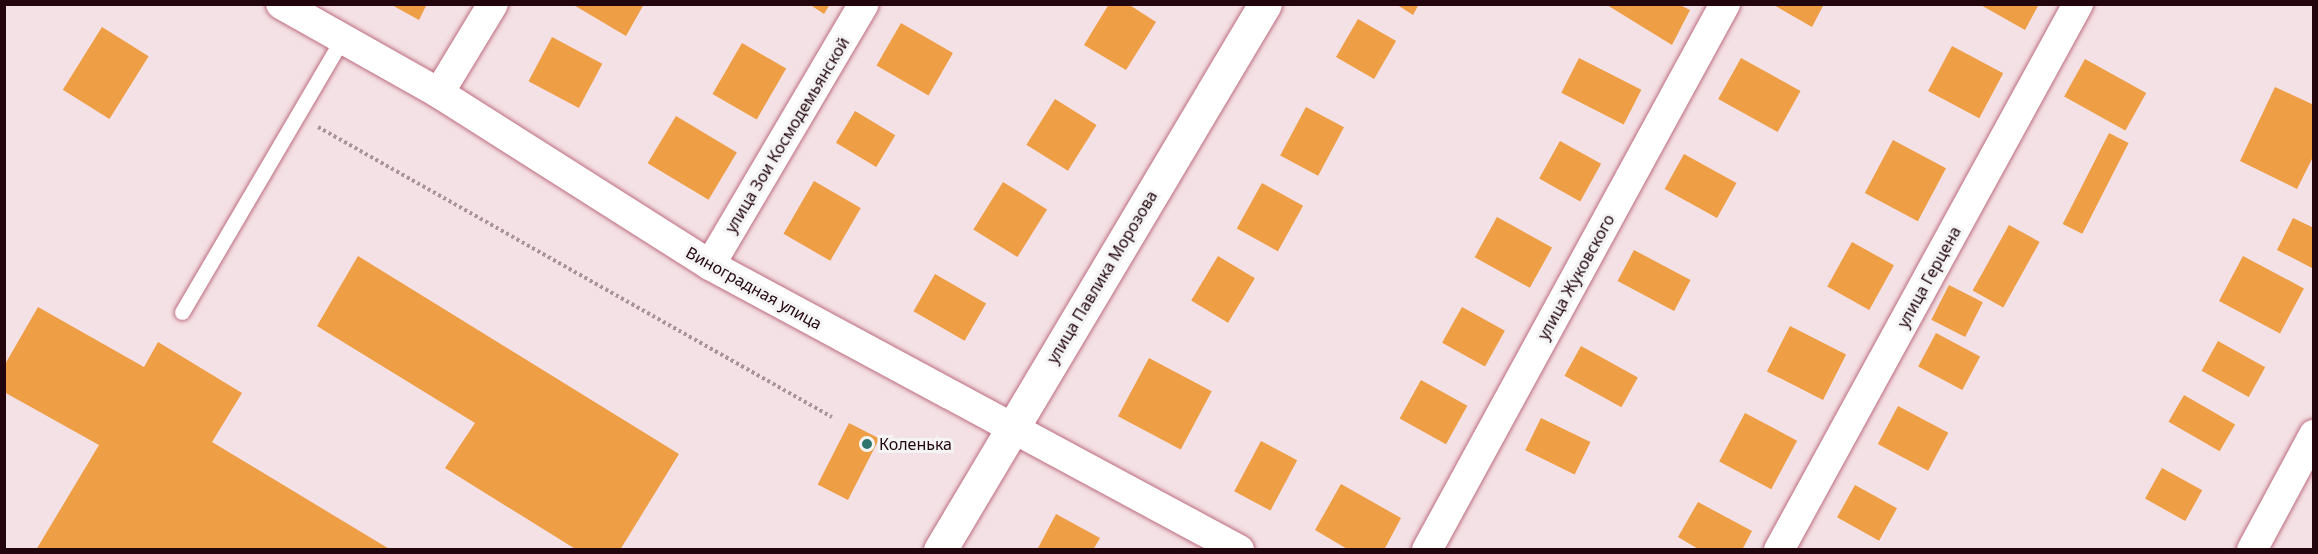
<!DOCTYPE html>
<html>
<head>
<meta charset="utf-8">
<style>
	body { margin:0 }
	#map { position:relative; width:2318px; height:554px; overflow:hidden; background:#f4e1e5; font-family:"Noto Sans",sans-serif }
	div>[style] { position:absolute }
	.building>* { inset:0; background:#ee9e44; transform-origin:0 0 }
	.path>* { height:4px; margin-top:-2px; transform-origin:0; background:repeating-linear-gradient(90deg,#ab9499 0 3px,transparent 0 6px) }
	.roads { filter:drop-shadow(0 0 2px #bc6c7f) drop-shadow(0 0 2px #bc6c7f) }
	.lane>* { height:15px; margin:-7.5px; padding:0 7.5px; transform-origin:7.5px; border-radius:7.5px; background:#fff }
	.street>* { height:30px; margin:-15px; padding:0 15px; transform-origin:15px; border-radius:15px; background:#fff }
	.secondary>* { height:33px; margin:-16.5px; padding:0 16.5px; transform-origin:16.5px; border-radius:16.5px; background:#fff }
	.dots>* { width:16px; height:16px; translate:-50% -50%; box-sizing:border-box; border:3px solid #f4f4f4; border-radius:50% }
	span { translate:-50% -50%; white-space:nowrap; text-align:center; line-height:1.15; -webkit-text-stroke:6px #f4f4f4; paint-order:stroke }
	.street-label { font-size:16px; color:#22050d }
	.poi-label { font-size:16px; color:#22050d }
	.left { translate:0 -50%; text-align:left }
	.frame { position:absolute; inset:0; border:6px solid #22050d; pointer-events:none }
</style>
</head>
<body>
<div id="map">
	<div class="building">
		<div style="clip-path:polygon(390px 4px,427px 4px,419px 20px)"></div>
		<div style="clip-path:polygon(572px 4px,644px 4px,626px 36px)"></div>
		<div style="clip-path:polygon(809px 4px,830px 4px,824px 14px)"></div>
		<div style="clip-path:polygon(1109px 4px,1128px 4px,1156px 22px,1126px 70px,1084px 45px)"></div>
		<div style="clip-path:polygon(1396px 4px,1419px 4px,1413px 15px)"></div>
		<div style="clip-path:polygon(1772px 4px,1824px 4px,1812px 27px)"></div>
		<div style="clip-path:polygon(1979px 4px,2039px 4px,2025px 30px)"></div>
		<div style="clip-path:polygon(1607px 5px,1680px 5px,1690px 10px,1672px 45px)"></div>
		<div style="left:1358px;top:19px;width:44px;height:44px;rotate:30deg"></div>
		<div style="left:901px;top:23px;width:60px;height:49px;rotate:30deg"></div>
		<div style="left:102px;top:27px;width:55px;height:74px;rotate:32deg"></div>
		<div style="left:552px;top:37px;width:57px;height:50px;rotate:28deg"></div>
		<div style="left:742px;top:43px;width:51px;height:59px;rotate:30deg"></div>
		<div style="left:1952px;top:46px;width:58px;height:51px;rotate:28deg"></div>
		<div style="left:1579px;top:58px;width:70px;height:39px;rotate:27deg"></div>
		<div style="left:1741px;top:58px;width:68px;height:47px;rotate:29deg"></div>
		<div style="left:2085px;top:59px;width:70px;height:43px;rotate:29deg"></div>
		<div style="clip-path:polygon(2275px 87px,2314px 105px,2314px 155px,2297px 189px,2240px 161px)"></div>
		<div style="left:1055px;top:99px;width:49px;height:54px;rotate:32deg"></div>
		<div style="left:1306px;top:107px;width:43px;height:55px;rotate:28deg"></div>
		<div style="left:855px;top:111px;width:47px;height:37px;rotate:31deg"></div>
		<div style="left:676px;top:116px;width:71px;height:55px;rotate:31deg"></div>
		<div style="left:2109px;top:133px;width:22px;height:102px;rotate:27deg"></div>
		<div style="left:1893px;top:140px;width:60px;height:60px;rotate:28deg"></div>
		<div style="left:1560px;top:141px;width:47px;height:43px;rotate:29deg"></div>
		<div style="left:1684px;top:154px;width:60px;height:40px;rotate:29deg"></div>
		<div style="left:814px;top:181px;width:54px;height:61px;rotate:30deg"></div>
		<div style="left:1003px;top:182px;width:52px;height:56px;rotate:32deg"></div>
		<div style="left:1262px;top:183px;width:47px;height:52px;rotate:29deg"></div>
		<div style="left:1497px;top:217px;width:63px;height:46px;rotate:29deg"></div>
		<div style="clip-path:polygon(2293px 218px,2314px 228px,2314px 269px,2277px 250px)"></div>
		<div style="left:2009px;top:225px;width:35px;height:75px;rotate:29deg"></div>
		<div style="left:1852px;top:242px;width:48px;height:51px;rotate:29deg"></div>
		<div style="left:1634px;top:250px;width:64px;height:35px;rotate:28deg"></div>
		<div style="clip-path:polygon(358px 256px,679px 454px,620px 550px,577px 550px,445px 468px,475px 423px,317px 326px)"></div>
		<div style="left:1218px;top:256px;width:43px;height:52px;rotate:31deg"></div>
		<div style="left:2243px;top:256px;width:69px;height:51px;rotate:28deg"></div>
		<div style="left:935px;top:274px;width:59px;height:43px;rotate:30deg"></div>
		<div style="left:1949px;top:285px;width:38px;height:39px;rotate:27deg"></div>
		<div style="clip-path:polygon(38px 307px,144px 367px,158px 342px,242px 393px,212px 442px,391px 550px,36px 550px,99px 445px,4px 392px,4px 366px)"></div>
		<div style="left:1462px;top:307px;width:49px;height:41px;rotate:29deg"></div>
		<div style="left:1790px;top:326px;width:63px;height:51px;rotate:27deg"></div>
		<div style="left:1936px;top:333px;width:50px;height:38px;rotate:28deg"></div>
		<div style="left:2218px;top:341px;width:54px;height:34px;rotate:29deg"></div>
		<div style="left:1581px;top:346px;width:65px;height:34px;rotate:29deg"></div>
		<div style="left:1149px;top:358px;width:71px;height:66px;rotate:28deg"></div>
		<div style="left:1421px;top:380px;width:53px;height:44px;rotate:29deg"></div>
		<div style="left:2184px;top:395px;width:59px;height:31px;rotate:30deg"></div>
		<div style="left:1898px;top:406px;width:57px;height:43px;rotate:28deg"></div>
		<div style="left:1745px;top:413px;width:59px;height:55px;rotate:28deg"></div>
		<div style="left:1541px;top:418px;width:55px;height:36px;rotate:26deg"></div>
		<div style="left:849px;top:423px;width:34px;height:69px;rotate:27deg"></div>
		<div style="left:1261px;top:441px;width:41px;height:57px;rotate:28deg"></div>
		<div style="left:2162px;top:468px;width:46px;height:35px;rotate:29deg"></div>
		<div style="clip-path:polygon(1341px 484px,1401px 518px,1384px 550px,1349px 550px,1315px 530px)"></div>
		<div style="left:1855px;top:485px;width:48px;height:37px;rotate:29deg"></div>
		<div style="clip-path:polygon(1698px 502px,1752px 531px,1742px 550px,1700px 550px,1678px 537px)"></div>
		<div style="clip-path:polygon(1056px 514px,1100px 538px,1093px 550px,1037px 550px)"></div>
	</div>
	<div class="path">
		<div style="left:318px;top:127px;width:590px;rotate:29.43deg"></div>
	</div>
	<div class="roads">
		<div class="lane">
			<div style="left:182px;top:312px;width:318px;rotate:-59.6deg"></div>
		</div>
		<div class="street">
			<div style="left:281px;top:4px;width:181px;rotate:29.4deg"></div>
			<div style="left:439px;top:93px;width:321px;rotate:32.4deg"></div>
			<div style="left:710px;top:265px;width:601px;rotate:28.31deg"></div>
			<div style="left:439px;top:93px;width:104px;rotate:-58.8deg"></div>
			<div style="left:710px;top:265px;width:303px;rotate:-59.5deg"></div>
			<div style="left:1427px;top:550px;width:622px;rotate:-61.37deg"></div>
			<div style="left:1779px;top:550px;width:623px;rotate:-61.29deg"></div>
			<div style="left:2252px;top:550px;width:131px;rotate:-61.7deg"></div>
		</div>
		<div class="secondary">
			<div style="left:940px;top:550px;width:635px;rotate:-59.24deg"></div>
		</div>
	</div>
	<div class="dots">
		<div style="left:867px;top:444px;background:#2e756e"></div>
	</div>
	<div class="street-label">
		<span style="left:787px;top:135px;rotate:-59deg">улица Зои Космодемьянской</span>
		<span style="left:1102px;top:277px;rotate:-59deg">улица Павлика Морозова</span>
		<span style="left:1576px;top:277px;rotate:-61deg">улица Жуковского</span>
		<span style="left:1929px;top:277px;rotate:-61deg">улица Герцена</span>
		<span style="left:754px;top:288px;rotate:29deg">Виноградная улица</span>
	</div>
	<div class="poi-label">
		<span class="left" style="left:879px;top:444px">Коленька</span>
	</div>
	<div class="frame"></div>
</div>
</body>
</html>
